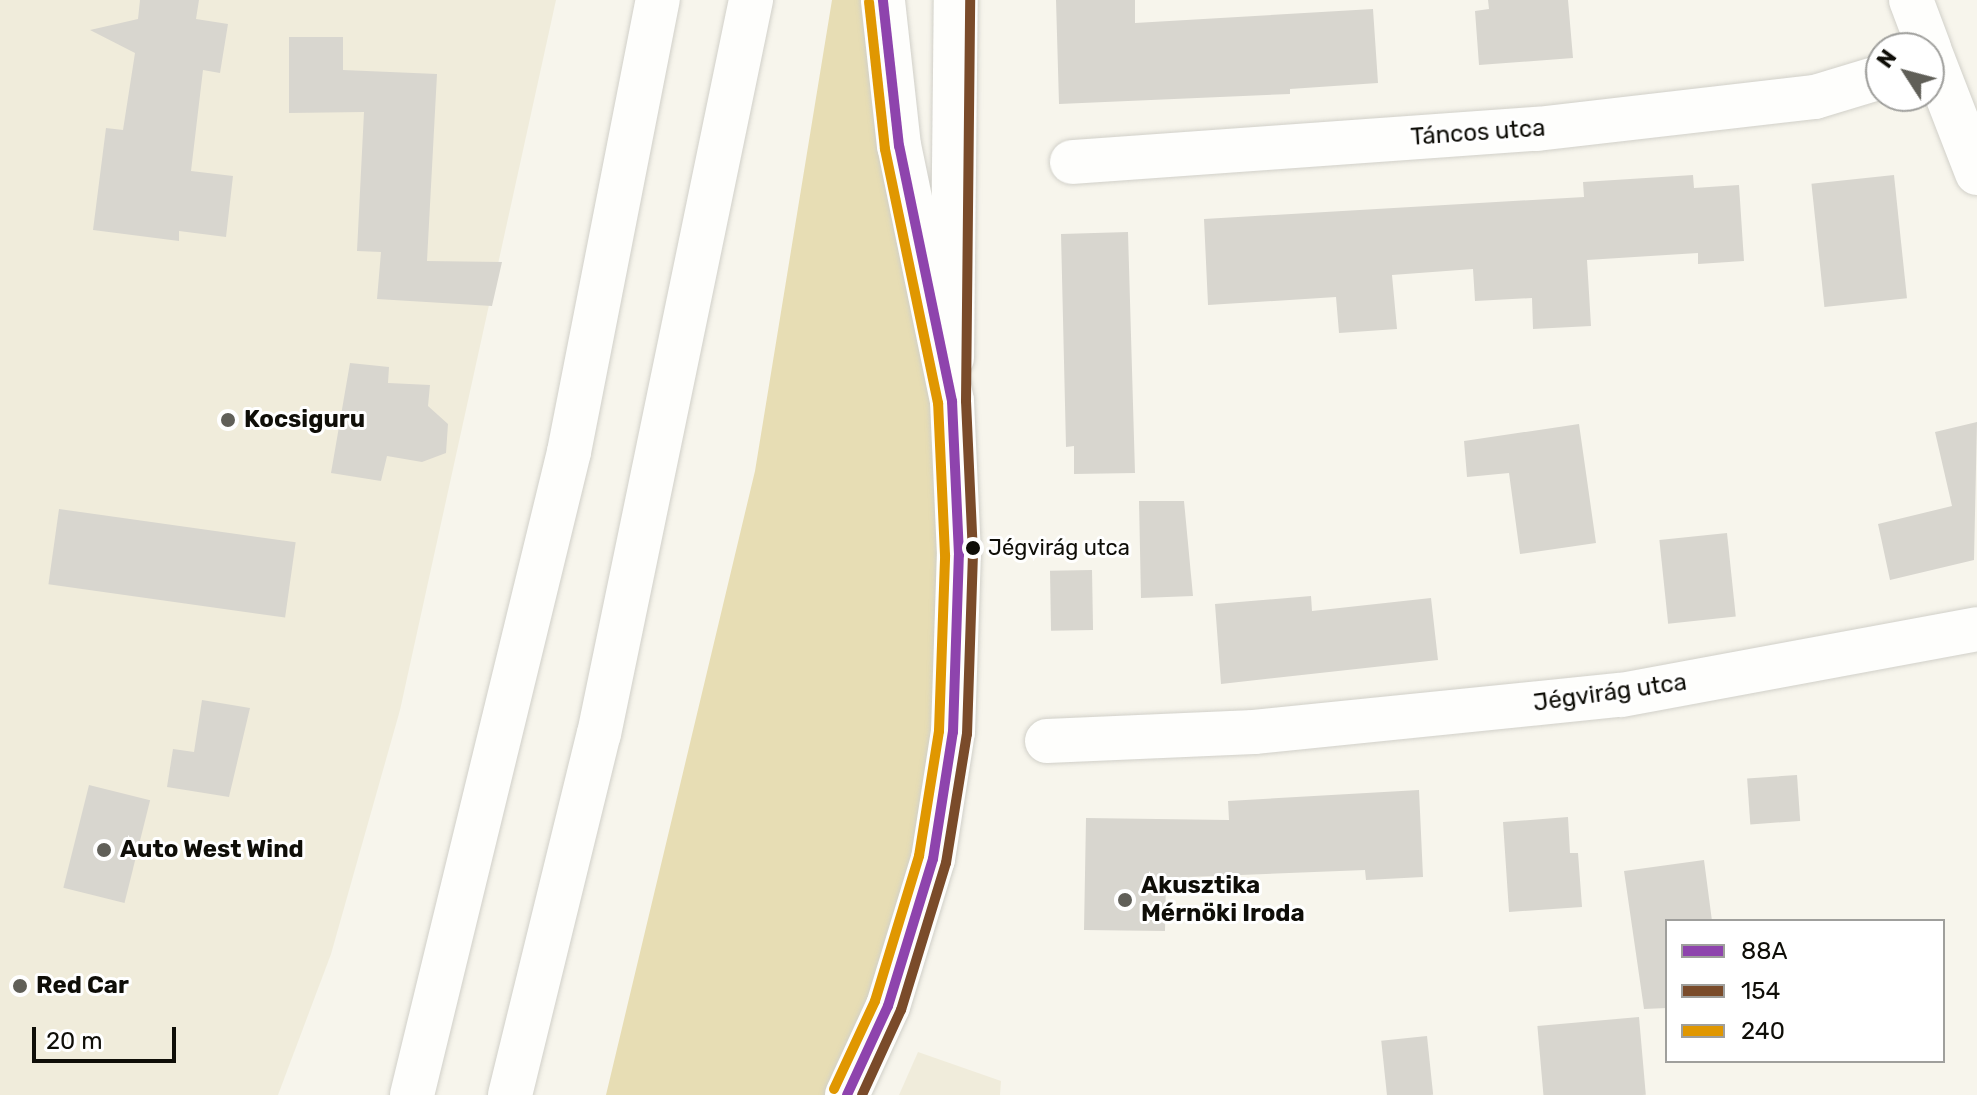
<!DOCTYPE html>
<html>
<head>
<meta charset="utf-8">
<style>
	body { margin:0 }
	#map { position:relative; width:1977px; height:1095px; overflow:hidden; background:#f7f5ec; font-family:Rubik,sans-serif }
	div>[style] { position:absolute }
	.built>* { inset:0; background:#f0ecdb }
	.green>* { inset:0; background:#e7ddb4 }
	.building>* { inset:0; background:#d8d6cf; transform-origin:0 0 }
	.roads { filter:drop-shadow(0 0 2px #d1d0c9) drop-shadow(0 0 2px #d1d0c9) }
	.street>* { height:44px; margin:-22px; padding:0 22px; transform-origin:22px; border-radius:22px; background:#fefefc }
	.primary>* { height:44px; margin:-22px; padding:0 22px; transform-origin:22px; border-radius:22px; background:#fefefc }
	.bus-1>* { height:10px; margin:-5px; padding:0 5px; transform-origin:5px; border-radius:5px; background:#8e44ad }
	.bus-2>* { height:10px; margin:-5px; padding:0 5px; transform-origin:5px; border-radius:5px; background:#7a4b2a }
	.bus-3>* { height:10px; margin:-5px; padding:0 5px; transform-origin:5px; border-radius:5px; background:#e09701 }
	.dots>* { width:22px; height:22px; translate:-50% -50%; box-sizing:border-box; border:4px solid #fff; border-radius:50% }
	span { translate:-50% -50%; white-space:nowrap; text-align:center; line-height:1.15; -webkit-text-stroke:6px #fff; paint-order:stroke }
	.bus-label { font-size:22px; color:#0f0e08 }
	.left { translate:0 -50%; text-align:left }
	.street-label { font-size:24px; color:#0f0e08 }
	.poi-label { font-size:24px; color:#0f0e08; font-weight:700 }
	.legend { position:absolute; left:1665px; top:919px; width:280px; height:144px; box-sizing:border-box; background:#fff; border:2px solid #9f9f9c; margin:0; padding:10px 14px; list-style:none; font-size:24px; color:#0f0e08 }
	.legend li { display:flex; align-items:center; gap:16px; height:40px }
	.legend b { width:40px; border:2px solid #9f9f9c }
	.north { position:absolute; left:1865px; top:32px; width:80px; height:80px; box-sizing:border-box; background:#fff; border:2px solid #9f9f9c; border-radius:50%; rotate:306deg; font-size:22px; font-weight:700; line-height:32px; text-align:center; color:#0f0e08 }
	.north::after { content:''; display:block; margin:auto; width:28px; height:36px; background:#605f58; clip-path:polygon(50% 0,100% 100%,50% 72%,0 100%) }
	.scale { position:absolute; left:32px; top:1027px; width:144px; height:36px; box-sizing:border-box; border:4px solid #0f0e08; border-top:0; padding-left:10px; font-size:24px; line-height:28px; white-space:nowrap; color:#0f0e08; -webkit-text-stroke:6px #fff; paint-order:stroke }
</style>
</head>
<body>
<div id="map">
	<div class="built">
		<div style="clip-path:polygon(0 0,556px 0,400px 710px,331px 954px,278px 1095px,0 1095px)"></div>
		<div style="clip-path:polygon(918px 1052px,1001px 1081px,1000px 1095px,899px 1095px)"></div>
	</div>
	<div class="green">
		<div style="clip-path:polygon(832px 0,883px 0,952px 401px,953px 732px,847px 1095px,606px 1095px,755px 471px)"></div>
	</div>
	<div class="building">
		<div style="clip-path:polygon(140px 0,199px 0,196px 19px,228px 24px,220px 73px,203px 70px,191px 171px,233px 176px,226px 237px,179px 231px,179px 241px,93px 230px,106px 128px,123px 130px,135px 53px,90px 30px,138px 19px)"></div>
		<div style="clip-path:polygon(1056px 0,1135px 0,1135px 23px,1373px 9px,1378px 83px,1290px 89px,1290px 94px,1059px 104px)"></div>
		<div style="clip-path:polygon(1488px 0,1568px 0,1573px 58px,1479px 65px,1475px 11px,1489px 9px)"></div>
		<div style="clip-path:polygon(289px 37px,343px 37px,343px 70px,437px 74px,427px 261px,502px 262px,492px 306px,377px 299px,381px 252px,357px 251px,364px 112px,289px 113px)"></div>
		<div style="clip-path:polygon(1693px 175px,1694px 188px,1739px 185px,1744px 261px,1698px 264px,1698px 253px,1587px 260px,1591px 326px,1533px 329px,1532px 298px,1475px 301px,1473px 269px,1392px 275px,1397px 329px,1339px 333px,1336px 297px,1208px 305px,1204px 219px,1584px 197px,1583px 182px)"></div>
		<div style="left:1894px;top:175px;width:124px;height:83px;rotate:84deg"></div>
		<div style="clip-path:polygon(1128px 232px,1135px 473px,1074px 474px,1074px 446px,1066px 447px,1061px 234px)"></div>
		<div style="clip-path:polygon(350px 363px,389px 367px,388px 383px,430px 385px,428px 406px,448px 424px,446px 453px,422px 462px,387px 456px,381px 481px,331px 473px)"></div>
		<div style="clip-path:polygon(1977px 422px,1974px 560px,1890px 580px,1878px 524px,1952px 506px,1935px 432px)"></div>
		<div style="clip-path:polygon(1579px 424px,1596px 543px,1520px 554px,1509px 473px,1467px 477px,1464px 441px)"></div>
		<div style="clip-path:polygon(1139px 501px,1184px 501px,1193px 596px,1141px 598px)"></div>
		<div style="left:59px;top:509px;width:239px;height:76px;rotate:8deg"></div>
		<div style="left:1727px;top:533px;width:84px;height:68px;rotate:84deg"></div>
		<div style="left:1092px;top:570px;width:60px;height:42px;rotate:89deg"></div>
		<div style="clip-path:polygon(1311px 596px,1312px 611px,1431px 598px,1438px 660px,1221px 684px,1215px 604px)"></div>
		<div style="clip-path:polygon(202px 700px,250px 708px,229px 797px,167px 787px,173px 749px,194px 752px)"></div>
		<div style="left:1797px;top:775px;width:46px;height:50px;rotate:86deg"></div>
		<div style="left:89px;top:785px;width:63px;height:106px;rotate:14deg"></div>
		<div style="clip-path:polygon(1419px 790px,1423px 877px,1366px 880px,1365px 870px,1166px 878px,1165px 931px,1084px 930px,1086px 818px,1229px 820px,1228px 801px)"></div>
		<div style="clip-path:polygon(1568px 817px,1570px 853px,1578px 853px,1582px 907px,1509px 912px,1503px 822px)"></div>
		<div style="clip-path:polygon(1704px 860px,1712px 921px,1667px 921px,1667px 1008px,1644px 1009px,1624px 871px)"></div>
		<div style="left:1639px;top:1017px;width:78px;height:102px;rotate:85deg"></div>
		<div style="left:1427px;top:1036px;width:59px;height:46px;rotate:84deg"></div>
	</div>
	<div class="roads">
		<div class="street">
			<div style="left:1911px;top:0;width:51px;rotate:69.4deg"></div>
			<div style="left:1929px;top:49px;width:133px;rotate:68.8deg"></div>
			<div style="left:1072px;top:162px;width:466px;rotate:-4.1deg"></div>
			<div style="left:1537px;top:129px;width:280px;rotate:-6.6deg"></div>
			<div style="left:1815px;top:97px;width:69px;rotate:-16.9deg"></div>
			<div style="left:952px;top:358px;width:358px;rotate:-89.4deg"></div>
			<div style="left:1047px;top:741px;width:207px;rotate:-2.5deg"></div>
			<div style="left:1254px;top:732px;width:369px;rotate:-5.8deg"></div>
			<div style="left:1621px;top:695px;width:362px;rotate:-10.5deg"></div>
		</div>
		<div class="primary">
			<div style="left:412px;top:1095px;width:662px;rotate:-76.28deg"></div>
			<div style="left:569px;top:452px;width:461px;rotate:-78.9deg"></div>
			<div style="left:510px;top:1095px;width:372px;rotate:-76.2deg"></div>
			<div style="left:599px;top:734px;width:750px;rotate:-78.3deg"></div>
			<div style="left:847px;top:1095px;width:98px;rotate:-65.3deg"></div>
			<div style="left:888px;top:1006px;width:154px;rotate:-73deg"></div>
			<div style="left:933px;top:859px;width:129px;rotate:-81.1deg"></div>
			<div style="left:953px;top:732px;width:177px;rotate:-88.1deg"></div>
			<div style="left:959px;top:555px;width:154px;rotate:-92.6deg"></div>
			<div style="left:952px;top:401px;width:260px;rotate:-101.7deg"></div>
			<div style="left:899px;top:146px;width:147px;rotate:-96.3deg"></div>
		</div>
	</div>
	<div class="bus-1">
		<div style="left:847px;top:1095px;width:98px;rotate:-65.3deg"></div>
		<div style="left:888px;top:1006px;width:154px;rotate:-73deg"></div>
		<div style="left:933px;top:859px;width:129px;rotate:-81.1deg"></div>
		<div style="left:953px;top:732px;width:177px;rotate:-88.1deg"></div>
		<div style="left:959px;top:555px;width:154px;rotate:-92.6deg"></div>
		<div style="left:952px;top:401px;width:260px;rotate:-101.7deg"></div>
		<div style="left:899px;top:146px;width:147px;rotate:-96.3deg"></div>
	</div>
	<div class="bus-2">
		<div style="left:862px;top:1095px;width:94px;rotate:-65.4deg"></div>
		<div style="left:901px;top:1010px;width:154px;rotate:-73deg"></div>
		<div style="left:946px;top:863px;width:131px;rotate:-80.8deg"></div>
		<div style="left:967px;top:734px;width:179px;rotate:-88.1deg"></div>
		<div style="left:973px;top:555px;width:154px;rotate:-92.6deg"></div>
		<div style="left:966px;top:401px;width:401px;rotate:-89.4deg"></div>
	</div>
	<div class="bus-3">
		<div style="left:834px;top:1089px;width:97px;rotate:-65deg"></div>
		<div style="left:875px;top:1001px;width:152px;rotate:-73.1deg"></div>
		<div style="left:919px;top:856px;width:127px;rotate:-80.9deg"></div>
		<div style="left:939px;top:731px;width:176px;rotate:-88deg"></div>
		<div style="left:945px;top:555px;width:152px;rotate:-92.6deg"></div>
		<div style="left:938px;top:403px;width:259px;rotate:-101.8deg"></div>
		<div style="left:885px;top:149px;width:148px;rotate:-96.2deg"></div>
	</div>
	<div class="dots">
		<div style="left:228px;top:420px;background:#605f58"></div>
		<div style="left:973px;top:548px;background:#0f0e08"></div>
		<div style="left:104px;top:850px;background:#605f58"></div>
		<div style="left:1125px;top:900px;background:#605f58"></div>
		<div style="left:20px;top:986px;background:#605f58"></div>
	</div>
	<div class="bus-label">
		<span class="left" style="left:988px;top:548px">Jégvirág utca</span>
	</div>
	<div class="street-label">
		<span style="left:1478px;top:133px;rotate:-4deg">Táncos utca</span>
		<span style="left:1610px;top:693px;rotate:-8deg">Jégvirág utca</span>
	</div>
	<div class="poi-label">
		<span class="left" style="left:244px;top:420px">Kocsiguru</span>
		<span class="left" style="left:120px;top:850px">Auto West Wind</span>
		<span class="left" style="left:1141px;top:900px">Akusztika<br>Mérnöki Iroda</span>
		<span class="left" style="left:36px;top:986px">Red Car</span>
	</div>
	<ul class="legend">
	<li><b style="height:10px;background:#8e44ad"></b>88A</li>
	<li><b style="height:10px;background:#7a4b2a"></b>154</li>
	<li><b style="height:10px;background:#e09701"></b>240</li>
	</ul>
	<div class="north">N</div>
	<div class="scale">20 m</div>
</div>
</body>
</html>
